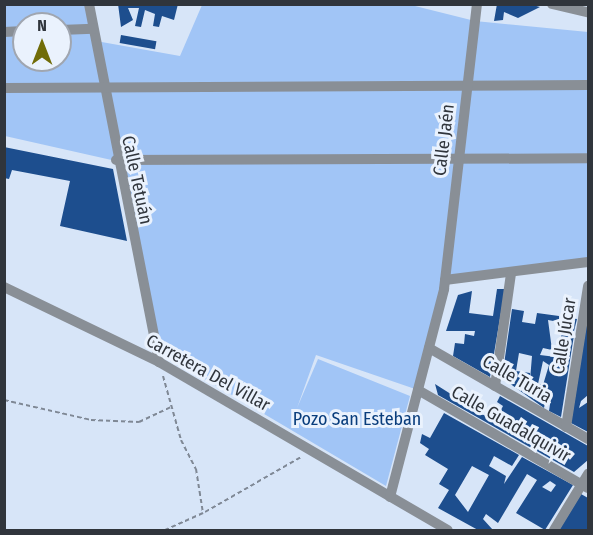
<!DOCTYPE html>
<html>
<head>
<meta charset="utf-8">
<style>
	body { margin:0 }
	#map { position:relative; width:593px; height:535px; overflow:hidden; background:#d7e5f8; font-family:"Fira Sans Condensed",sans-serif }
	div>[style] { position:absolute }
	.green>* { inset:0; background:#a1c5f6 }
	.building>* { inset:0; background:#1d4e8e; transform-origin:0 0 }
	.path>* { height:2px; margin-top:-1px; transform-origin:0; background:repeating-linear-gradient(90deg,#7f8895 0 4.5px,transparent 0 7.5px) }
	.minor>* { height:10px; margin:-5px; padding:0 5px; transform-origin:5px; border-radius:5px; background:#898f96 }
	span { translate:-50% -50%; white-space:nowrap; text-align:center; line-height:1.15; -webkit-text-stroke:6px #eaf2fd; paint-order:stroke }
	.street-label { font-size:18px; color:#30353c }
	.park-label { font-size:18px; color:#093d7c }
	.frame { position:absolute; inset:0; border:6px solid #30353c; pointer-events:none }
	.north { position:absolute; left:12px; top:12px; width:60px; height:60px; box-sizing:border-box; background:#eaf2fd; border:2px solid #a0a6b0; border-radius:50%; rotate:0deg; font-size:16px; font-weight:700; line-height:24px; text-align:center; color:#30353c }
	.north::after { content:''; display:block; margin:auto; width:21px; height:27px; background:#706c08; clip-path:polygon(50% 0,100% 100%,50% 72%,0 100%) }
</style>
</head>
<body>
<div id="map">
	<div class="green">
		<div style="clip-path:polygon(evenodd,5px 5px,90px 5px,96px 41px,180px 56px,202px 5px,411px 5px,475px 21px,588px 32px,588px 261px,445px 280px,418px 390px,316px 355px,297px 408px,318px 359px,410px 396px,386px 486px,156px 350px,116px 161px,5px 136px,5px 5px,24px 24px,60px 24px,60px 60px,24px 60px,24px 24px)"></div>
	</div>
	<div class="building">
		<div style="clip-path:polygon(118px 4px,178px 4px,174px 20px,162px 16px,159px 27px,153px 26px,155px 14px,145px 10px,141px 27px,135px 26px,139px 8px,128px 8px,133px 20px,121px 27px)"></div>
		<div style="clip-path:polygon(497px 4px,529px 4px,540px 7px,518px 18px,504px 12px,503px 20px,494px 21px)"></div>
		<div style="left:121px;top:35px;width:36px;height:8px;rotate:10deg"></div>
		<div style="clip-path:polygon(4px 147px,113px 169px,127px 241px,60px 226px,70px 181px,12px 170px,9px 179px,4px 178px)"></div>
		<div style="clip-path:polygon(497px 289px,505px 289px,490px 377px,453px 356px,455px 343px,464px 344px,465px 334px,474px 336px,475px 331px,446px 331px,458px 295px,472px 291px,469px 313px,493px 316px)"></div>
		<div style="clip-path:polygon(evenodd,512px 309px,524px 311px,522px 322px,535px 324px,537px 313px,559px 316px,559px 322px,548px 320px,552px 350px,543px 348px,540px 355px,556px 357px,562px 333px,574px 335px,561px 417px,549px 411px,552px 391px,537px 389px,536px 396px,546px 398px,544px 408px,502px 378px,512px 309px,519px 353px,532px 356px,530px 380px,530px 373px,516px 371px,519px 353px,512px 309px,543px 361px,549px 365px,543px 385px,538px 384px,543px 361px)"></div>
		<div style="clip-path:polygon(588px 314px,588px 395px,581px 401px,579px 408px,588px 402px,588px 432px,571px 423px)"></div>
		<div style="clip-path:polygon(563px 317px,577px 319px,574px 331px,562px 329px)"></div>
		<div style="clip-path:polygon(435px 384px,495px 422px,503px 406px,497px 402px,500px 396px,588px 446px,588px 460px,574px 472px,438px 395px)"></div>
		<div style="clip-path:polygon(evenodd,444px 413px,519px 455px,512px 466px,494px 456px,489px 466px,506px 476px,504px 484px,522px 457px,573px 485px,545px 530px,516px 513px,537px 480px,527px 474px,498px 523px,486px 514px,483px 519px,493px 530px,478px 530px,438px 508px,449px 490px,439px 484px,448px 469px,425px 455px,429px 449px,420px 443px,422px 434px,430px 438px,444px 413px,472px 466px,489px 475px,468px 512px,455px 495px,472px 466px,444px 413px,550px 481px,556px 485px,551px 492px,542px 487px,550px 481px)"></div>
		<div style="clip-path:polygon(581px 494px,588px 498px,588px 530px,559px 530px)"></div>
	</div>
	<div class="path">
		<div style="left:163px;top:376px;width:66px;rotate:74.3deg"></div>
		<div style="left:181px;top:440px;width:33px;rotate:63deg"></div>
		<div style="left:196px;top:469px;width:45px;rotate:81deg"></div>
		<div style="left:203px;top:513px;width:42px;rotate:155.9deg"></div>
		<div style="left:4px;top:400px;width:89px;rotate:12.9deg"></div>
		<div style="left:91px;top:420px;width:48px;rotate:2.4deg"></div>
		<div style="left:139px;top:422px;width:35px;rotate:-25deg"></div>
		<div style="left:205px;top:512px;width:111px;rotate:-29.8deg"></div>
	</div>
	<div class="minor">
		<div style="left:89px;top:4px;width:365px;rotate:78.9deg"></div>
		<div style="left:552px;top:4px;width:37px;rotate:13deg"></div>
		<div style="left:60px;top:30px;width:33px;rotate:-2deg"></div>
		<div style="left:4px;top:32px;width:20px;rotate:-3deg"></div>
		<div style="left:4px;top:88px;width:584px;rotate:-0.29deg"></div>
		<div style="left:116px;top:160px;width:472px;rotate:-0.2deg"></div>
		<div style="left:445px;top:280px;width:144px;rotate:-7.2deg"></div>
		<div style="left:4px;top:287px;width:172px;rotate:25.8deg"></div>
		<div style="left:159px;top:362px;width:334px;rotate:30.2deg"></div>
		<div style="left:429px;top:348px;width:183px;rotate:29.8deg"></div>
		<div style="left:495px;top:386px;width:113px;rotate:-81.9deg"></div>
		<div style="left:418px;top:390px;width:196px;rotate:30deg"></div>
		<div style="left:566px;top:427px;width:143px;rotate:-81.1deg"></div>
		<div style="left:390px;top:497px;width:215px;rotate:-75.4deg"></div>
		<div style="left:444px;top:289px;width:287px;rotate:-83.4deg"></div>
		<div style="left:554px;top:530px;width:66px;rotate:-58.7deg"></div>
	</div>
	<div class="street-label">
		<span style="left:444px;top:140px;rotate:-83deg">Calle Jaén</span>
		<span style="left:137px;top:180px;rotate:78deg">Calle Tetuán</span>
		<span style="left:564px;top:336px;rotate:-81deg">Calle Júcar</span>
		<span style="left:208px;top:373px;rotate:29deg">Carretera Del Villar</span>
		<span style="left:517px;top:379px;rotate:30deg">Calle Turia</span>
		<span style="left:511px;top:424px;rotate:30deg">Calle Guadalquivir</span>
	</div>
	<div class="park-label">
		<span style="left:357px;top:419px">Pozo San Esteban</span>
	</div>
	<div class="frame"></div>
	<div class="north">N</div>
</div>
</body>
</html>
